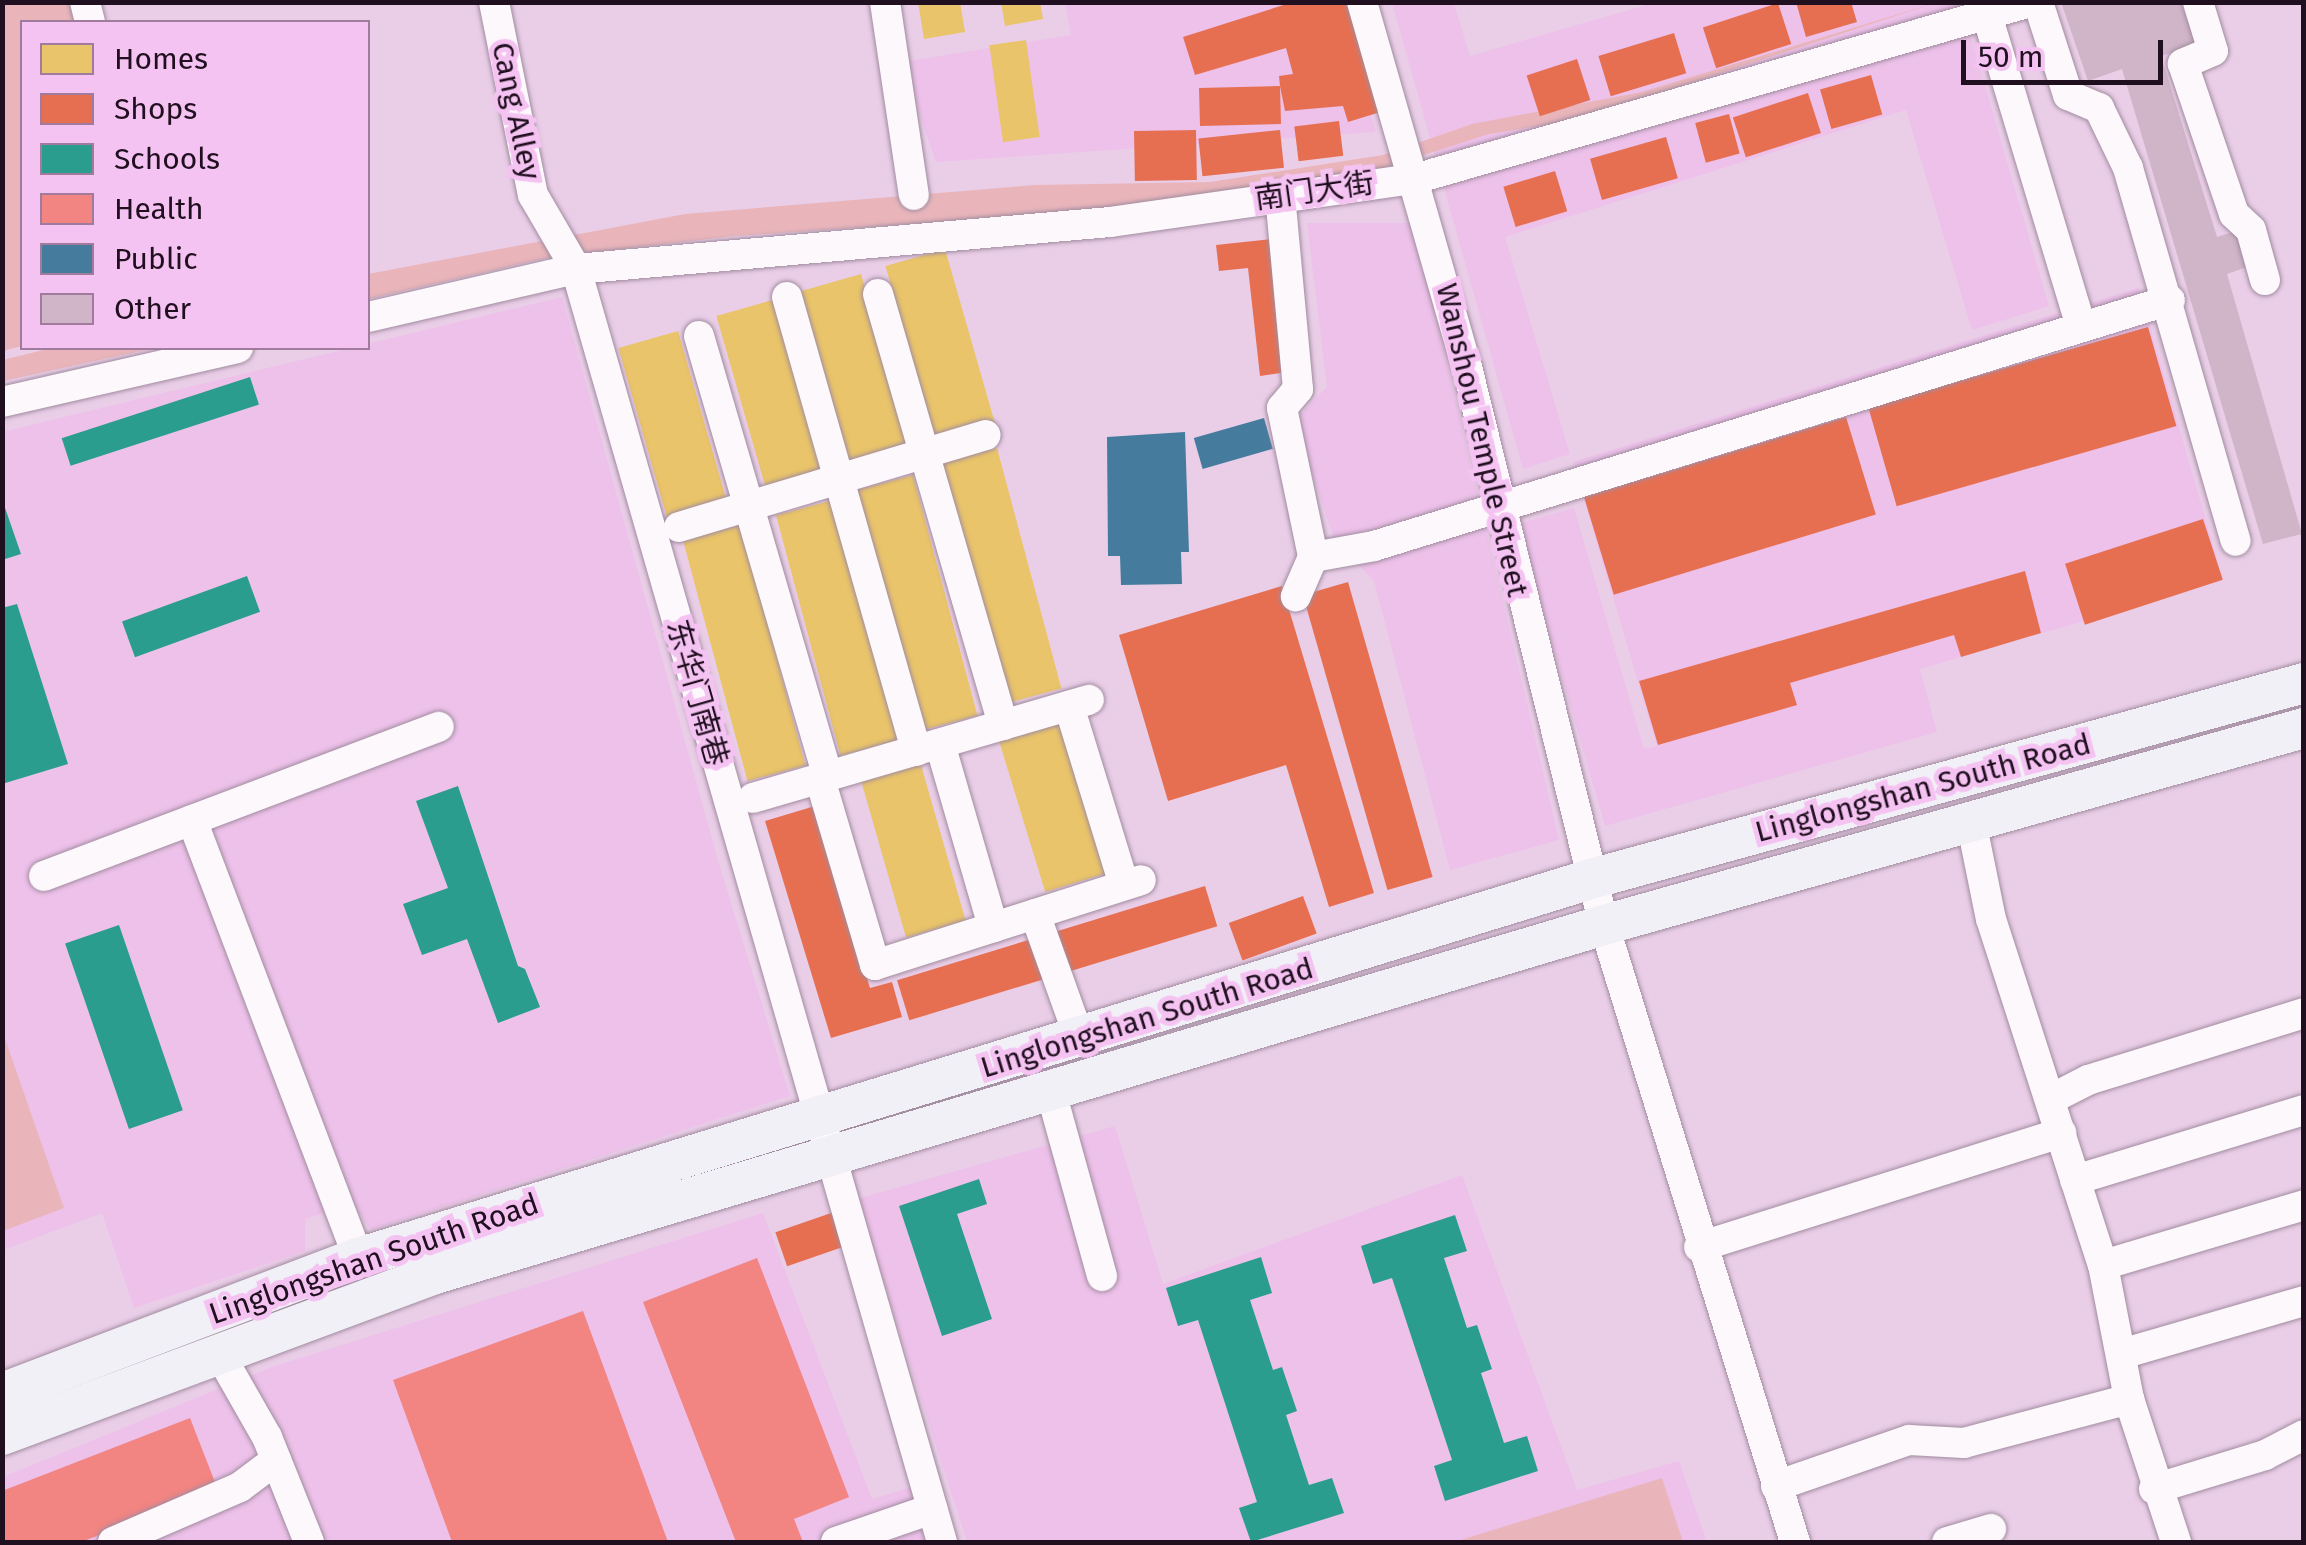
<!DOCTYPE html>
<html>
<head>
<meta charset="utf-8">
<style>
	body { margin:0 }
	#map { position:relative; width:2306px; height:1545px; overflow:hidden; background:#eacee8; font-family:"Fira Sans","Noto Sans SC",sans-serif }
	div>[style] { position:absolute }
	.built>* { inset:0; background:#edc1ea }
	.green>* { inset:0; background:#e9b5bb }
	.homes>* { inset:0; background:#e9c46a; transform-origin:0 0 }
	.shops>* { inset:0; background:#e76f51; transform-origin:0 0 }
	.schools>* { inset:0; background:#2a9d8f; transform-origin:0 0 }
	.health>* { inset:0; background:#f28482 }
	.public>* { inset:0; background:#457b9d; transform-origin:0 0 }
	.building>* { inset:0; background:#d0b4c8 }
	.roads { filter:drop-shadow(0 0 2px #a18c9f) drop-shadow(0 0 2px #a18c9f) }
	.minor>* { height:30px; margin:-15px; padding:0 15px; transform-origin:15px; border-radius:15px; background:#fcf8fc }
	.major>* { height:40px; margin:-20px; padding:0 20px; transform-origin:20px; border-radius:20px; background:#f2f0f7 }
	span { translate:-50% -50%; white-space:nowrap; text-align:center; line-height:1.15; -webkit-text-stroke:10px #f5c3f2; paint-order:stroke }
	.street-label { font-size:30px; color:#200f1f }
	.frame { position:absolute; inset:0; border:5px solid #200f1f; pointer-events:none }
	.legend { position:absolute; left:20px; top:20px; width:350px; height:330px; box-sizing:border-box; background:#f5c3f2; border:2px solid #a07b9e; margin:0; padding:12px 18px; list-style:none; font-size:30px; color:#200f1f }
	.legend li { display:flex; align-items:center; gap:20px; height:50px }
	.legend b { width:50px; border:2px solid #a07b9e }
	.scale { position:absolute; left:1961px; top:40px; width:202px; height:45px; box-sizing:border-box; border:5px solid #200f1f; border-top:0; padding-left:12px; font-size:30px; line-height:35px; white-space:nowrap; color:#200f1f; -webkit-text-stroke:8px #f5c3f2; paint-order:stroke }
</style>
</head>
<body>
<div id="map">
	<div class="built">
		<div style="clip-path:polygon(1065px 3px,1338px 3px,1376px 132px,936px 162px,902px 62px,1071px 35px)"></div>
		<div style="clip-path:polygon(1392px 3px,1454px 3px,1470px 56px,1653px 3px,1961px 3px,2049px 306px,1972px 330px,1906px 110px,1505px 237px,1570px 454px,1523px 469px)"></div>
		<div style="clip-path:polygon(1307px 223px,1414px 223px,1559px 840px,1450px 870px,1374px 581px,1334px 539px,1295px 420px,1327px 387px)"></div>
		<div style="clip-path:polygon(2139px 288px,2223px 580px,1920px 669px,1937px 732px,1605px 826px,1518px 524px,1574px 508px,1644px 749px,1657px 746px,1573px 462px)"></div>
		<div style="clip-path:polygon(562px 297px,717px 857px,790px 1096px,371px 1230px,352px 1204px,305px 1219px,305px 1251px,134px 1308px,102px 1213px,3px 1250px,2px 432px)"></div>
		<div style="clip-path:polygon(1115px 1126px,1163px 1284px,1462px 1175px,1577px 1490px,1679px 1461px,1707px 1542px,967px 1542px,857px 1199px)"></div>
		<div style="clip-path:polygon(763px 1213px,872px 1499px,916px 1486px,933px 1542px,3px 1542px,3px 1477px,272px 1367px)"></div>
	</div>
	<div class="green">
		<div style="clip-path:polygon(2px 3px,74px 3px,80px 22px,22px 22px,22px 346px,3px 351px)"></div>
		<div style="clip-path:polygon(1935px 3px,1581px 119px,1489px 134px,1368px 173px,1090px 212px,735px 236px,551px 257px,368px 299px,368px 274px,685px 214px,1035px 185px,1210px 182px,1383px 155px,1472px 124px,1642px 92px)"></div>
		<div style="clip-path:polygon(51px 348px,155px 348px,3px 381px,3px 360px)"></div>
		<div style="clip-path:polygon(3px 1033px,64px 1208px,3px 1231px,2px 1231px)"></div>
		<div style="clip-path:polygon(1662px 1478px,1683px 1542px,1454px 1542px)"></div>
	</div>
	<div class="homes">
		<div style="clip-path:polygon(918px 2px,960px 2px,965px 32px,924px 39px)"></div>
		<div style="clip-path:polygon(1001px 2px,1040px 2px,1043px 19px,1005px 26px)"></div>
		<div style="left:1026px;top:40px;width:98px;height:37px;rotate:82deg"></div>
		<div style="left:945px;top:249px;width:181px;height:62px;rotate:74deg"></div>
		<div style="left:861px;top:274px;width:181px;height:63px;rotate:74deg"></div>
		<div style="left:776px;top:299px;width:181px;height:62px;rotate:74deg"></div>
		<div style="left:678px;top:331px;width:181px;height:62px;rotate:74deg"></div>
		<div style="left:997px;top:448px;width:249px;height:59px;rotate:75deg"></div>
		<div style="left:913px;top:475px;width:249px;height:59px;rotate:75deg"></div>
		<div style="left:833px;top:500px;width:249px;height:59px;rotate:75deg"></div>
		<div style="left:741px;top:525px;width:249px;height:60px;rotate:75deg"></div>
		<div style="left:1060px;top:718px;width:162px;height:65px;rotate:73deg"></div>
		<div style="left:919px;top:758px;width:169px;height:62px;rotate:74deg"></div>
	</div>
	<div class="shops">
		<div style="clip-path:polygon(1293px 2px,1346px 2px,1387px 110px,1348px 122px,1343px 106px,1285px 111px,1280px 86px,1281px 124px,1200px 126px,1199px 88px,1280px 86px,1279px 76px,1293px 74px,1286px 48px,1195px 75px,1183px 37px)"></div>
		<div style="clip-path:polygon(1796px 2px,1851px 2px,1857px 22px,1806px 37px)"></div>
		<div style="left:1778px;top:3px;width:43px;height:79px;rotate:72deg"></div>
		<div style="left:1674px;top:33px;width:42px;height:79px;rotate:73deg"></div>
		<div style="left:1577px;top:59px;width:43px;height:53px;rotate:72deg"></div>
		<div style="left:1871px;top:75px;width:41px;height:53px;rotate:74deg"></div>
		<div style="left:1808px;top:93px;width:42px;height:79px;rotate:72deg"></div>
		<div style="left:1729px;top:114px;width:41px;height:35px;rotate:75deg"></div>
		<div style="left:1339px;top:121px;width:35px;height:45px;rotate:83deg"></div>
		<div style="left:1196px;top:130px;width:50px;height:62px;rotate:89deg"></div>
		<div style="left:1280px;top:130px;width:38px;height:82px;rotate:84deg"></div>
		<div style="left:1666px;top:137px;width:43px;height:79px;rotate:74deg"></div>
		<div style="left:1555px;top:171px;width:42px;height:54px;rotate:73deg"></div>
		<div style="clip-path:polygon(1273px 239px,1288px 372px,1260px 376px,1248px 268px,1219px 271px,1216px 245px)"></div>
		<div style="left:2148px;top:327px;width:103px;height:291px;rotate:74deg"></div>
		<div style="left:1846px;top:417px;width:102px;height:274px;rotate:73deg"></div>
		<div style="left:2203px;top:519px;width:64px;height:145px;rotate:72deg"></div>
		<div style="clip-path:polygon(2025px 571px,2041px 633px,1961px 657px,1954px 635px,1790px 683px,1797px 705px,1658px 745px,1639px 681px)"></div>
		<div style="left:1348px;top:582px;width:307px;height:47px;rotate:74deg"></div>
		<div style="clip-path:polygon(1282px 586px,1374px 893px,1329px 907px,1286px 765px,1168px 801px,1119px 635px)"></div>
		<div style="clip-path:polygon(815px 806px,870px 988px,892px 982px,902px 1017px,831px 1038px,765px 821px)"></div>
		<div style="left:1205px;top:886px;width:42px;height:322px;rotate:73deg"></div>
		<div style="left:1303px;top:896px;width:40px;height:79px;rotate:70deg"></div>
		<div style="left:834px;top:1212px;width:36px;height:62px;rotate:71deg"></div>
	</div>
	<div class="schools">
		<div style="left:250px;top:377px;width:29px;height:198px;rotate:72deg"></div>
		<div style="clip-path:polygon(2px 499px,21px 554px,2px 560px)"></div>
		<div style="left:247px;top:576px;width:38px;height:133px;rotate:70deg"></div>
		<div style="clip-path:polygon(17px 604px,68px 764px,2px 784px,2px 608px)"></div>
		<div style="clip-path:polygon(458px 786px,518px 966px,525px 969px,540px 1007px,498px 1023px,467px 939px,422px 955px,403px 904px,448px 888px,416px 801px)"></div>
		<div style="left:119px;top:925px;width:196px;height:57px;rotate:71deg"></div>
		<div style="clip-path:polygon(979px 1179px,987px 1204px,957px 1214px,992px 1319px,942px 1336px,899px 1206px)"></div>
		<div style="clip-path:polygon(1455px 1215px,1467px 1251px,1444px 1258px,1467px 1328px,1477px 1325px,1492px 1369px,1481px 1373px,1504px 1443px,1527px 1436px,1538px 1471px,1445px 1501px,1434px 1466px,1452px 1460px,1392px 1278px,1373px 1284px,1361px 1246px)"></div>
		<div style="clip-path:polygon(1261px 1257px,1272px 1293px,1250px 1300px,1273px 1370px,1282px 1367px,1297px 1411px,1286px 1415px,1309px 1485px,1332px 1478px,1344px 1513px,1251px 1542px,1239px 1508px,1257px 1502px,1198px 1320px,1178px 1326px,1166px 1288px)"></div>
	</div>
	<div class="health">
		<div style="clip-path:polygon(757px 1258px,849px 1497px,794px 1519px,803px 1542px,736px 1542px,643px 1302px)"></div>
		<div style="clip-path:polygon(583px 1311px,668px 1542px,452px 1542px,393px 1380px)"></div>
		<div style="clip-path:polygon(190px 1418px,218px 1490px,81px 1542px,5px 1542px,2px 1491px)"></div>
	</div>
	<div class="public">
		<div style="left:1264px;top:418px;width:32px;height:73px;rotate:74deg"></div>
		<div style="clip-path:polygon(1185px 432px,1189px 552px,1181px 552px,1182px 584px,1121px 585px,1120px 556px,1108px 556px,1107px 437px)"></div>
	</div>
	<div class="building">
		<div style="clip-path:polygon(2061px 2px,2181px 2px,2196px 45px,2161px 56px,2217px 237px,2236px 231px,2247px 267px,2227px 274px,2302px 534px,2263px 544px,2122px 69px,2088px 81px)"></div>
	</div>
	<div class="roads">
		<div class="minor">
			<div style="left:85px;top:2px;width:21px;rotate:76deg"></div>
			<div style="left:494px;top:2px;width:197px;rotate:78.6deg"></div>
			<div style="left:533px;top:195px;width:86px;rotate:59.8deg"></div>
			<div style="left:576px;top:269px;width:1325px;rotate:73.96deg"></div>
			<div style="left:885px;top:2px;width:195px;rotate:81.5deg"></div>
			<div style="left:1362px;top:2px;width:380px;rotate:74deg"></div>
			<div style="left:1467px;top:367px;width:575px;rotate:76.21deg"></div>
			<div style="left:1604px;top:925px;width:646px;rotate:72.8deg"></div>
			<div style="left:2038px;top:2px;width:98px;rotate:72.1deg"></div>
			<div style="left:2068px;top:95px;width:34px;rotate:23deg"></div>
			<div style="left:2099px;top:108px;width:67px;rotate:64.2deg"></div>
			<div style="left:2128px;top:168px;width:388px;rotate:73.9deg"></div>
			<div style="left:2198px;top:2px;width:51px;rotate:73deg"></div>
			<div style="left:2213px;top:51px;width:33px;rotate:157deg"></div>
			<div style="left:2183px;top:64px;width:158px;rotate:71.2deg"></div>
			<div style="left:2234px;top:214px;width:23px;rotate:43deg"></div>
			<div style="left:2251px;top:230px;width:52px;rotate:74.4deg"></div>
			<div style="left:1987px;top:15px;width:326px;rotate:73.2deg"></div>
			<div style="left:1280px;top:195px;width:195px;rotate:84.7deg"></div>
			<div style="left:1298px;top:389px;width:25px;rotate:130deg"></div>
			<div style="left:1282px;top:408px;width:152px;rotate:78.2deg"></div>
			<div style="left:1313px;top:557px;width:43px;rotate:113.6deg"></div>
			<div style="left:878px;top:294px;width:449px;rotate:73.8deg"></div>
			<div style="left:787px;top:297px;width:472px;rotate:74.1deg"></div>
			<div style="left:368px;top:317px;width:213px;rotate:-13deg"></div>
			<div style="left:576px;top:269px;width:536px;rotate:-5.03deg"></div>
			<div style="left:1110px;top:222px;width:311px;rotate:-8.1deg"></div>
			<div style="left:1418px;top:178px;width:637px;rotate:-16.04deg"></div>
			<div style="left:699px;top:336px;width:459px;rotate:73.7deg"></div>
			<div style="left:2px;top:402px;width:242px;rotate:-12.9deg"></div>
			<div style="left:679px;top:527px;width:320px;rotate:-16.7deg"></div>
			<div style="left:1313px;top:557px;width:62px;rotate:-10.2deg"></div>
			<div style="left:1374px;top:546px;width:833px;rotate:-17.17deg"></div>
			<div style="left:1069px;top:706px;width:187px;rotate:72.9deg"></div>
			<div style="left:940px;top:744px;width:191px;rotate:73.8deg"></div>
			<div style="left:820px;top:779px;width:194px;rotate:73.5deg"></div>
			<div style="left:875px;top:965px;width:279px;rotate:-17.7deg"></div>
			<div style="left:753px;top:798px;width:350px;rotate:-16.3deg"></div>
			<div style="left:192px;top:820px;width:468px;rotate:69.2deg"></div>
			<div style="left:1971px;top:821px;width:100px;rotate:78.5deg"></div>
			<div style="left:1991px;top:919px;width:364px;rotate:72.1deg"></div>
			<div style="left:2103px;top:1265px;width:136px;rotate:79deg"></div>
			<div style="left:2129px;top:1399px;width:151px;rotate:71.8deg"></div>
			<div style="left:44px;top:876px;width:422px;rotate:-20.7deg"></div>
			<div style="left:1035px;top:914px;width:134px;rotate:70.3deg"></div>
			<div style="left:1051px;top:1092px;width:191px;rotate:74.5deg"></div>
			<div style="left:2051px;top:1099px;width:42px;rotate:-27.2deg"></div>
			<div style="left:2088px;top:1080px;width:226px;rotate:-17.2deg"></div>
			<div style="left:2075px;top:1180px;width:239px;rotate:-17deg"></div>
			<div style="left:1699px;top:1247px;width:380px;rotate:-17.5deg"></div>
			<div style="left:2103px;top:1265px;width:210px;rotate:-16.6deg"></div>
			<div style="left:219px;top:1353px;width:97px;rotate:60.3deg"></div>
			<div style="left:267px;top:1437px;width:113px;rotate:68.2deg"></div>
			<div style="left:2125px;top:1353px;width:186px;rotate:-16.2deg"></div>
			<div style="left:1776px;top:1486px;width:141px;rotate:-19.1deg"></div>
			<div style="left:1909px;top:1440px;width:55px;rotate:3.1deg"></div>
			<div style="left:1964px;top:1443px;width:171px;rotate:-14.9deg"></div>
			<div style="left:2154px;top:1489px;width:116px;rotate:-17deg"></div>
			<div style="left:2265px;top:1455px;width:44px;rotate:-27.1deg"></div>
			<div style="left:113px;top:1542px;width:138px;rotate:-23.4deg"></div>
			<div style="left:240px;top:1487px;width:45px;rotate:-36.9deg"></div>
			<div style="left:836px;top:1542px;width:102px;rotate:-19deg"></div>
			<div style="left:1947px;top:1542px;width:46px;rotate:-16.5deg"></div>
		</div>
		<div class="major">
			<div style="left:2px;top:1393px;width:381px;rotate:-20.8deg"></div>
			<div style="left:358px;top:1258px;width:1290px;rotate:-17.09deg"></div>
			<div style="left:1591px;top:879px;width:739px;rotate:-15.37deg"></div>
			<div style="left:2px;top:1435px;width:462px;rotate:-20.4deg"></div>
			<div style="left:435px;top:1274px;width:1220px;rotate:-16.62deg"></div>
			<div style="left:1604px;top:925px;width:727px;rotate:-15.72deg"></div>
		</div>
	</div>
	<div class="street-label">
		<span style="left:516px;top:111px;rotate:78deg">Cang Alley</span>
		<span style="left:1314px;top:191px;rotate:-8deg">南门大街</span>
		<span style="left:1482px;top:440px;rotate:77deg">Wanshou Temple Street</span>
		<span style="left:697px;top:693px;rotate:74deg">东华门南巷</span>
		<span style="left:1923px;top:788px;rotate:-15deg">Linglongshan South Road</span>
		<span style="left:1147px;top:1018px;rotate:-17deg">Linglongshan South Road</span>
		<span style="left:374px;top:1259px;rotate:-19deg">Linglongshan South Road</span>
	</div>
	<div class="frame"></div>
	<ul class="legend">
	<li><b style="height:28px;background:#e9c46a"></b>Homes</li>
	<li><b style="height:28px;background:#e76f51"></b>Shops</li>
	<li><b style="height:28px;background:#2a9d8f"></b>Schools</li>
	<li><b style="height:28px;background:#f28482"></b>Health</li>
	<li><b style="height:28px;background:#457b9d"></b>Public</li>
	<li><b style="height:28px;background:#d0b4c8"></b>Other</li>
	</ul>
	<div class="scale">50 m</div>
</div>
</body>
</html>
